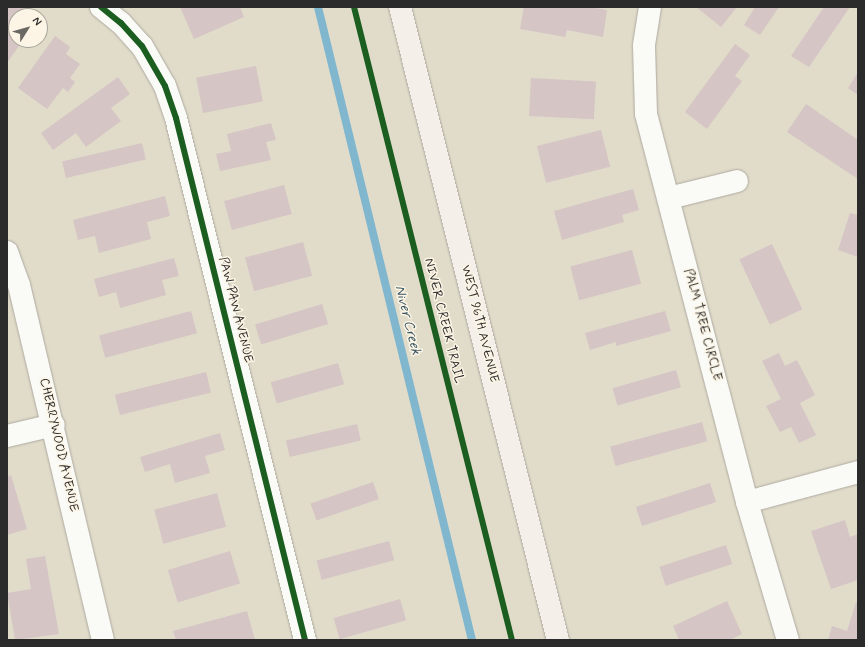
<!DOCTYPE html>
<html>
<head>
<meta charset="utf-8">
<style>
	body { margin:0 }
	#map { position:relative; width:865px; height:647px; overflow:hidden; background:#e1dcca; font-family:Mynerve,sans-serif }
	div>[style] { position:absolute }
	.stream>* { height:8px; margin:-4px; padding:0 4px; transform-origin:4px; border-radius:4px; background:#80b7cf }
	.building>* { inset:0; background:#d5c5c5; transform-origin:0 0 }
	.roads { filter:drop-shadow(0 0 1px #aeaaa0) drop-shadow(0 0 1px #aeaaa0) }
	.street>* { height:22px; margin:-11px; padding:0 11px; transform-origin:11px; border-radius:11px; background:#fafaf7 }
	.secondary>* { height:22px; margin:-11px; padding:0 11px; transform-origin:11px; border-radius:11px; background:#f4f0e9 }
	.cycleway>* { height:6px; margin:-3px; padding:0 3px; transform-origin:3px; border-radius:3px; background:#1b5e20 }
	span { translate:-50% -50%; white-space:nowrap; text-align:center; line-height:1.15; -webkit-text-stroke:3px #fcf5e5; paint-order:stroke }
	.street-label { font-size:13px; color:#2b2b2b }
	.water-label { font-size:14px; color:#3a5665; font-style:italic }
	.frame { position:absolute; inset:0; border:8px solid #2b2b2b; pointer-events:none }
	.north { position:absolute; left:8px; top:8px; width:40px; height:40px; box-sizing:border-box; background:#fcf5e5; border:1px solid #a8a49b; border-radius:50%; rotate:53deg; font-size:11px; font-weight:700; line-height:16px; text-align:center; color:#2b2b2b }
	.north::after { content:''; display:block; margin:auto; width:14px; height:18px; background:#6b6963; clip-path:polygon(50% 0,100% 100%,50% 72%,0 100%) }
</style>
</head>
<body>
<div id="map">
	<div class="stream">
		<div style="left:318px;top:7px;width:651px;rotate:76.33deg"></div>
	</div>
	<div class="building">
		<div style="clip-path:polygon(7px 7px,22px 7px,34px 16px,16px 16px,16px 40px,23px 40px,7px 63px)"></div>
		<div style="clip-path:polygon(180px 7px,240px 7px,244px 17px,194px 39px)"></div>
		<div style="clip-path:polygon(524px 7px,588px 7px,607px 10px,603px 37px,567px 30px,565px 37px,520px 29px)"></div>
		<div style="clip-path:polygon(696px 7px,737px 7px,721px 27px)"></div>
		<div style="clip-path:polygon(755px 7px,779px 7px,760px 35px,744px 25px)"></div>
		<div style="clip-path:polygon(824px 7px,850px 7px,809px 67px,791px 56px)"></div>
		<div style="clip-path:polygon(55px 36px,70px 47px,66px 54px,80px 64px,70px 78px,75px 82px,68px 92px,63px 88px,47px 109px,18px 88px)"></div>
		<div style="clip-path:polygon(735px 44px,750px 55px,735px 76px,742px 81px,707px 129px,685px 112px)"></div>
		<div style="left:256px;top:66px;width:36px;height:61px;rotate:79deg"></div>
		<div style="clip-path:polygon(858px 72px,858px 95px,848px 88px)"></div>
		<div style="clip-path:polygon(118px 77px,130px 94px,111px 108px,121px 121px,86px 147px,76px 133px,53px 150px,41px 133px)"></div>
		<div style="left:531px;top:78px;width:65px;height:38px;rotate:3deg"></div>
		<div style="clip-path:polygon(806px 104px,858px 140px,858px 179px,787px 132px)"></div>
		<div style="clip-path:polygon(271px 123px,276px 140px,266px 142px,271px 160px,220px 171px,216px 154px,231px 151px,227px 134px)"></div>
		<div style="left:601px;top:130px;width:38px;height:66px;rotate:76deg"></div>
		<div style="left:142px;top:143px;width:17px;height:82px;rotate:77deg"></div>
		<div style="left:284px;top:185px;width:30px;height:62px;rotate:75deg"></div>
		<div style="clip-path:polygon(633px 189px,639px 210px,622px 215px,624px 222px,562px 240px,554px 211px)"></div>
		<div style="clip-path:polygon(165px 196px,170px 216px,147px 222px,151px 239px,99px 253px,95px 236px,78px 240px,73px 220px)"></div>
		<div style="clip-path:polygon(850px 213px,858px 215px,858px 257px,838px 250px)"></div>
		<div style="left:303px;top:242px;width:35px;height:60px;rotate:75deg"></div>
		<div style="left:772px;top:244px;width:72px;height:36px;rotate:65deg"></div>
		<div style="left:632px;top:250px;width:35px;height:64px;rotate:75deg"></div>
		<div style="clip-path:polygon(174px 258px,179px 276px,162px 280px,166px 295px,120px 308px,116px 292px,99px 297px,94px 279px)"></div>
		<div style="left:322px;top:304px;width:21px;height:70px;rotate:73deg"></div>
		<div style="left:191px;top:311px;width:23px;height:95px;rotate:75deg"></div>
		<div style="clip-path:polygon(665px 311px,671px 331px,616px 346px,616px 342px,590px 350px,585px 333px)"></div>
		<div style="clip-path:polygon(779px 353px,785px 366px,797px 360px,815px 395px,800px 403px,816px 435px,799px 443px,791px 427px,780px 432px,766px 406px,781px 399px,762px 361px)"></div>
		<div style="left:338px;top:363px;width:22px;height:70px;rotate:74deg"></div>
		<div style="left:676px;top:370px;width:18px;height:66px;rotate:74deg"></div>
		<div style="left:206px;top:372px;width:21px;height:94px;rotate:76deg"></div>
		<div style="left:702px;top:422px;width:20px;height:95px;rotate:75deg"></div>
		<div style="left:357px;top:424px;width:17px;height:73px;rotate:77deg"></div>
		<div style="clip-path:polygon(220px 433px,225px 450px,205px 456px,210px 473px,175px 483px,170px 464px,145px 472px,140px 457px)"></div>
		<div style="clip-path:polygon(11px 475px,27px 529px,7px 535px,7px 477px)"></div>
		<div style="left:373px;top:482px;width:18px;height:66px;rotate:71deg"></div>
		<div style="left:710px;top:483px;width:20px;height:78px;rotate:72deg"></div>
		<div style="left:217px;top:493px;width:35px;height:65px;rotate:75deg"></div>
		<div style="clip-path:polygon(845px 520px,850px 537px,858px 534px,858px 580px,831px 589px,811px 531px)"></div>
		<div style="left:389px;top:541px;width:20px;height:75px;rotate:75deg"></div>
		<div style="left:726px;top:545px;width:20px;height:70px;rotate:72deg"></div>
		<div style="left:230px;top:551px;width:34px;height:65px;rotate:73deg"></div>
		<div style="clip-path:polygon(45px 556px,59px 634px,15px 640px,7px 593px,31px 589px,26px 559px)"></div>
		<div style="left:400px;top:599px;width:22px;height:69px;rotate:74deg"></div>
		<div style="clip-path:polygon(727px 601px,742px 634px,730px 640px,679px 640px,673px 626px)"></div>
		<div style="clip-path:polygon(856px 602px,858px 603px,858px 640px,828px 640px,832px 626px,847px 631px)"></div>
		<div style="clip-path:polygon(247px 611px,255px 640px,176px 640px,173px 631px)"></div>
	</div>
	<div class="roads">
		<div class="street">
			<div style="left:101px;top:7px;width:26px;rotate:39deg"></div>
			<div style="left:121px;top:23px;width:31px;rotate:48deg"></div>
			<div style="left:142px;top:46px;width:46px;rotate:60.1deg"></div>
			<div style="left:165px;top:86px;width:34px;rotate:71deg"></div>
			<div style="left:176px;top:118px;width:538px;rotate:76.12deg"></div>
			<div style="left:650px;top:7px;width:39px;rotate:99deg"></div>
			<div style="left:644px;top:46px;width:68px;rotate:88.3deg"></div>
			<div style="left:646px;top:114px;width:401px;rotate:75.4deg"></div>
			<div style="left:747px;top:502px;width:144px;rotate:73.5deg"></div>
			<div style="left:669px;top:198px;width:70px;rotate:-14deg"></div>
			<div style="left:7px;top:252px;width:35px;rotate:70deg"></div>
			<div style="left:19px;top:285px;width:365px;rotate:76.7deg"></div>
			<div style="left:7px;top:436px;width:48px;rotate:-13.2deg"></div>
			<div style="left:747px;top:502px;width:115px;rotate:-15.1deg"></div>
		</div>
		<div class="secondary">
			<div style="left:400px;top:7px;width:652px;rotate:75.99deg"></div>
		</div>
	</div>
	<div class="cycleway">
		<div style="left:101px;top:7px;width:26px;rotate:39deg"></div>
		<div style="left:121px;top:23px;width:31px;rotate:48deg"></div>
		<div style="left:142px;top:46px;width:46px;rotate:60.1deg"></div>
		<div style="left:165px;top:86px;width:34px;rotate:71deg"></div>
		<div style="left:176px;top:118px;width:538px;rotate:76.12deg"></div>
		<div style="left:354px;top:7px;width:652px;rotate:75.99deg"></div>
	</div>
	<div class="street-label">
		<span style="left:235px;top:310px;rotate:76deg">PAW PAW AVENUE</span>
		<span style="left:443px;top:321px;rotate:76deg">NIVER CREEK TRAIL</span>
		<span style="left:479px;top:324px;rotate:76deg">WEST 96TH AVENUE</span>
		<span style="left:702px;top:325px;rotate:75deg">PALM TREE CIRCLE</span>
		<span style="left:58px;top:445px;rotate:77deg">CHERRYWOOD AVENUE</span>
	</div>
	<div class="water-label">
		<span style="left:408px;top:320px;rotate:76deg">Niver Creek</span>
	</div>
	<div class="frame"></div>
	<div class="north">N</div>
</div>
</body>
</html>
